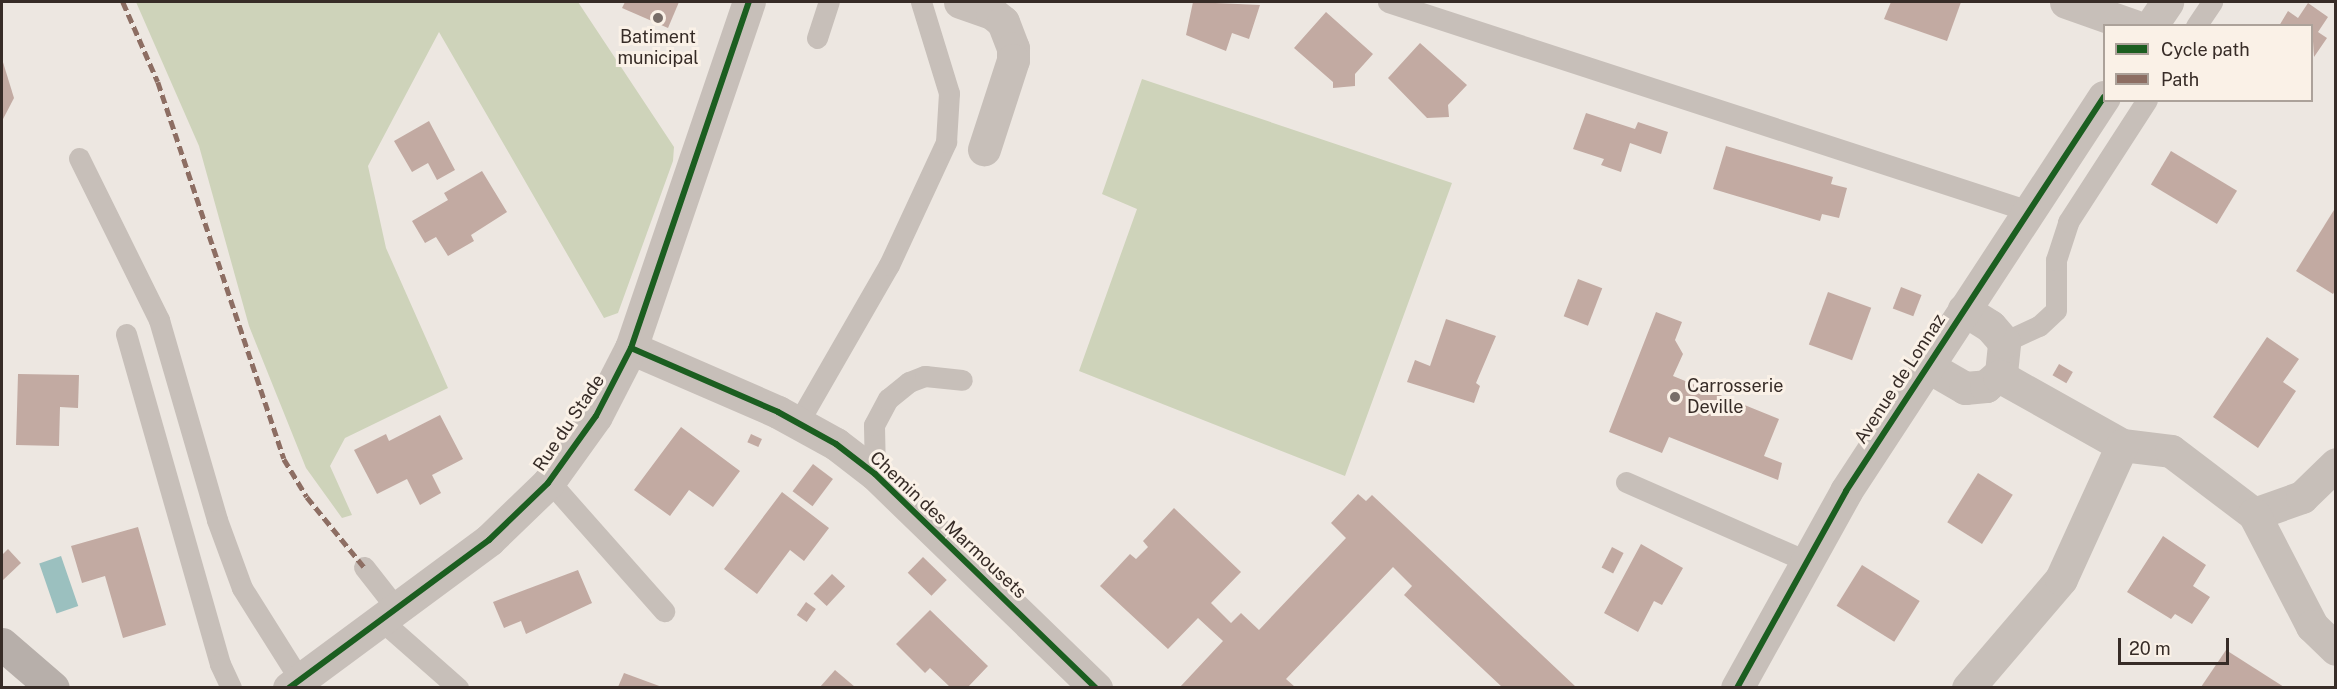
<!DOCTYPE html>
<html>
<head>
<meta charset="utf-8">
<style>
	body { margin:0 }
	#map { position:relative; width:2337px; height:689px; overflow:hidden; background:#ede7e1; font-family:"Public Sans",sans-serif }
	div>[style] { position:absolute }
	.green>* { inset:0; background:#ced3ba }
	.water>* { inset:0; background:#9bc0bf; transform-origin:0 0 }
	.building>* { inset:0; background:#c2aaa2; transform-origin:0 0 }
	.lane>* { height:21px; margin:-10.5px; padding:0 10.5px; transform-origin:10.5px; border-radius:10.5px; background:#c7bfb9 }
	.street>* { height:33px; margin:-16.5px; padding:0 16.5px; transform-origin:16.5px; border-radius:16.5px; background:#c7bfb9 }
	.secondary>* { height:33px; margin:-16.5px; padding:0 16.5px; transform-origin:16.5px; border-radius:16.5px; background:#b7afaa }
	.quiet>* { height:4.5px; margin-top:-2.25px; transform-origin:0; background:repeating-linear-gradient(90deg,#8d6e63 0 9px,transparent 0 13.5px) }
	.cycleway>* { height:6px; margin:-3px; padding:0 3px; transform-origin:3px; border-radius:3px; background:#1b5e20 }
	.dots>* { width:16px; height:16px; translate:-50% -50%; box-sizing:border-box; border:3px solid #faf1e7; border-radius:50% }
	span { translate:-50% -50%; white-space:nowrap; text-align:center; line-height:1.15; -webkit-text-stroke:6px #faf1e7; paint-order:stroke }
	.poi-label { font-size:18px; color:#372c27 }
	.left { translate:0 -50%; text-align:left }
	.street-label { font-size:18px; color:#372c27 }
	.frame { position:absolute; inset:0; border:3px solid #372c27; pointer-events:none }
	.legend { position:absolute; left:2103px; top:24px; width:210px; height:78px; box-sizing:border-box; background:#faf1e7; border:2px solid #aca29a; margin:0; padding:8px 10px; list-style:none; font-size:18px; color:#372c27 }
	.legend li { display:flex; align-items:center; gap:12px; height:30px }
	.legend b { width:30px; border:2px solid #aca29a }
	.scale { position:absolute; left:2118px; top:638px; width:111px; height:27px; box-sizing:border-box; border:3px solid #372c27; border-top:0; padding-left:8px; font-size:18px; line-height:21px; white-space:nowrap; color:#372c27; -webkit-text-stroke:4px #faf1e7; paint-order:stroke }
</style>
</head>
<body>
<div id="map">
	<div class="green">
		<div style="clip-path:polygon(136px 2px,578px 2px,674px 147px,673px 161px,618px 313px,604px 318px,439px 32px,368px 166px,386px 248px,448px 388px,345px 438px,330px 466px,352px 515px,342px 518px,306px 468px,249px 326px,199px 146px)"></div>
		<div style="clip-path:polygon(1142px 79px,1452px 183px,1345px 476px,1079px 371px,1137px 209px,1102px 194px)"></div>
	</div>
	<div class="water">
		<div style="left:61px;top:556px;width:53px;height:23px;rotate:71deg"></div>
	</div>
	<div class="building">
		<div style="clip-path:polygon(625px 2px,679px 2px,668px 28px,622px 8px)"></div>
		<div style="clip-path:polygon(1193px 2px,1260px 5px,1249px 39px,1232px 33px,1226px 51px,1186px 35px)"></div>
		<div style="clip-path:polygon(1891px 2px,1961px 2px,1947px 41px,1884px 19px)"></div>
		<div style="clip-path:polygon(2308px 3px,2328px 17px,2318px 32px,2327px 38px,2314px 57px,2312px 26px,2279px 26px,2288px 11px,2298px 18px)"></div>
		<div style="clip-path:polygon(1326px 12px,1373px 54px,1355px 74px,1355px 86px,1333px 88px,1333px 82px,1294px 48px)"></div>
		<div style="clip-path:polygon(1420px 43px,1467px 85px,1448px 105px,1449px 117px,1427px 118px,1388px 78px)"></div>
		<div style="clip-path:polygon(2px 59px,14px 98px,2px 121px)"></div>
		<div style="clip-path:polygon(1586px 113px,1635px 129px,1638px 122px,1668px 132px,1661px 154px,1630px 143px,1621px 172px,1601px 165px,1604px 159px,1573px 149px)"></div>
		<div style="clip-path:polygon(429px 121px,455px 170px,437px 180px,428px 163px,412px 172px,394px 141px)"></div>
		<div style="clip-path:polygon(1726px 146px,1833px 177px,1831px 184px,1847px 188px,1839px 218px,1822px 214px,1820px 221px,1713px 189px)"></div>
		<div style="left:2171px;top:151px;width:77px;height:39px;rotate:31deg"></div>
		<div style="clip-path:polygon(482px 171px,507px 212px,471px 235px,474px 241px,448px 256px,436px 237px,425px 243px,412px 221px,448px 200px,444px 193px)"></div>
		<div style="clip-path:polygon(2334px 210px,2336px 289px,2333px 294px,2296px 271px)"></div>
		<div style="left:1578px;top:279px;width:26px;height:40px;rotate:21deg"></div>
		<div style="left:1901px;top:287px;width:22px;height:23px;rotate:21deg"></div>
		<div style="left:1828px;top:292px;width:46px;height:56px;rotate:20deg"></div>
		<div style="clip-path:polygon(1656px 312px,1682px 322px,1675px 340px,1683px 354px,1673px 376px,1779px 419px,1764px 456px,1782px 463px,1778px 480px,1669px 437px,1662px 453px,1609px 432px)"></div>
		<div style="clip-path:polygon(1446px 319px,1496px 336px,1476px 383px,1480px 386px,1474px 403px,1407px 382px,1415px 360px,1430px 366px)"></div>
		<div style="clip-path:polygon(2267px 337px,2299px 359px,2283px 382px,2296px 391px,2258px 448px,2213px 417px)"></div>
		<div style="left:2059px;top:364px;width:16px;height:13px;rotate:30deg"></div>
		<div style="clip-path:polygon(18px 374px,79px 375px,78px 408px,60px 407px,59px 446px,16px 445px)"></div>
		<div style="clip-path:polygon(440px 415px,463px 459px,432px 475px,441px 493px,420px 505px,407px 479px,377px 494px,354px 450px,386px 434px,389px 441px)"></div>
		<div style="clip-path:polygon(681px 427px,740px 471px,713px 507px,689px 490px,670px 516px,634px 490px)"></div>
		<div style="left:751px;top:434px;width:12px;height:9px;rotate:24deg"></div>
		<div style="left:813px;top:464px;width:25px;height:34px;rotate:37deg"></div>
		<div style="left:1978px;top:473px;width:41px;height:58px;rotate:32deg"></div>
		<div style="clip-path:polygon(782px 492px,829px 528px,804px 561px,790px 550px,757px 594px,724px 569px)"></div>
		<div style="clip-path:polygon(1358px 494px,1366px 501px,1372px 495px,1576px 687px,1502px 687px,1404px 595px,1412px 586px,1393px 567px,1286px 679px,1295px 687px,1180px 687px,1223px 641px,1198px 618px,1168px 649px,1100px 586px,1130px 554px,1136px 559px,1148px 547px,1143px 541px,1174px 508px,1241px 572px,1211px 603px,1231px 623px,1241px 613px,1259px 630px,1346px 538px,1331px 523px)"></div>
		<div style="clip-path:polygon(138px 527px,166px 625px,123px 638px,105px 576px,82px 583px,71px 546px)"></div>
		<div style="clip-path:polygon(2163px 536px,2206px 565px,2193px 586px,2210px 597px,2192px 624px,2175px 614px,2171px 619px,2127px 592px)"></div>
		<div style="clip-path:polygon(1641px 544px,1683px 568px,1662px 605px,1654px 601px,1638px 632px,1604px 613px)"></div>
		<div style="left:1612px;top:547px;width:13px;height:23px;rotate:27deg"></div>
		<div style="clip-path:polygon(8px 549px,21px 563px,2px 581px,2px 555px)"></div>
		<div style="left:923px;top:557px;width:33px;height:22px;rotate:44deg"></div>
		<div style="left:1862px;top:565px;width:68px;height:48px;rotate:32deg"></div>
		<div style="clip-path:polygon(578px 570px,592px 603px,526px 634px,521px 621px,504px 628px,493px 602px)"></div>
		<div style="left:832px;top:574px;width:18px;height:27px;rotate:43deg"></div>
		<div style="left:806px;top:602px;width:12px;height:16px;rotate:35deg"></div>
		<div style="clip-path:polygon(930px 610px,988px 666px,968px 687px,950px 687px,930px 668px,925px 673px,896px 644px)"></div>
		<div style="clip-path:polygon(2226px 650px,2284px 687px,2201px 687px)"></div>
		<div style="clip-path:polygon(835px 670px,855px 687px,820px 687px)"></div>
		<div style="clip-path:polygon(624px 673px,662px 687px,618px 687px)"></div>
	</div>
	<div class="lane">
		<div style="left:1388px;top:2px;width:674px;rotate:18.06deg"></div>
		<div style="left:2196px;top:26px;width:29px;rotate:-56deg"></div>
		<div style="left:817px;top:38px;width:38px;rotate:-72deg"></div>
		<div style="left:79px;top:158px;width:181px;rotate:63.7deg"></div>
		<div style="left:159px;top:320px;width:208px;rotate:73.8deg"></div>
		<div style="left:217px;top:520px;width:72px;rotate:69.8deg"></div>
		<div style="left:242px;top:588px;width:109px;rotate:57.8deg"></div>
		<div style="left:126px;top:334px;width:343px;rotate:74.1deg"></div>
		<div style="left:220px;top:664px;width:26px;rotate:65deg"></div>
		<div style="left:2004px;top:342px;width:38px;rotate:-25deg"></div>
		<div style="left:2039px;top:326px;width:23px;rotate:-43deg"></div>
		<div style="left:2056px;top:310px;width:50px;rotate:-90deg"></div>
		<div style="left:2056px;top:260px;width:40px;rotate:-72deg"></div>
		<div style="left:2068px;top:222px;width:145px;rotate:-57.1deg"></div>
		<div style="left:798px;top:423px;width:182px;rotate:-60.1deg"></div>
		<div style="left:889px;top:265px;width:136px;rotate:-65.1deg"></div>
		<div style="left:946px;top:142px;width:49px;rotate:-86.5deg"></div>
		<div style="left:949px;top:93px;width:95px;rotate:-107.1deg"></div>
		<div style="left:875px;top:474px;width:49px;rotate:-91.2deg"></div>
		<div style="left:874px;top:425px;width:30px;rotate:-62deg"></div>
		<div style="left:888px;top:399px;width:27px;rotate:-39deg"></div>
		<div style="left:909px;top:382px;width:17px;rotate:-21deg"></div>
		<div style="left:925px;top:376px;width:37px;rotate:6deg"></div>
		<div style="left:549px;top:481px;width:174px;rotate:48.5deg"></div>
		<div style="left:1626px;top:482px;width:197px;rotate:23.7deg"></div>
		<div style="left:364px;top:567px;width:53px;rotate:51.8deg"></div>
		<div style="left:381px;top:620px;width:103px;rotate:41.4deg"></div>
	</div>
	<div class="street">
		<div style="left:960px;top:2px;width:34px;rotate:19deg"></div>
		<div style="left:992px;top:13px;width:14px;rotate:39deg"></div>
		<div style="left:1003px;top:22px;width:28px;rotate:69deg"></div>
		<div style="left:1013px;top:48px;width:12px;rotate:90deg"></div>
		<div style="left:1013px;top:60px;width:94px;rotate:108deg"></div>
		<div style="left:2066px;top:2px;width:72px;rotate:19.4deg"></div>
		<div style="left:2151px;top:26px;width:29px;rotate:-56deg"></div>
		<div style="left:631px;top:348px;width:160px;rotate:23.5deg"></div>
		<div style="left:778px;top:412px;width:66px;rotate:28.9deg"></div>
		<div style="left:836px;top:444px;width:49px;rotate:37.6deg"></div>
		<div style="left:875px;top:474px;width:308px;rotate:44.1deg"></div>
		<div style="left:1927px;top:366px;width:44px;rotate:30.1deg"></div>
		<div style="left:1965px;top:388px;width:21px;rotate:-5deg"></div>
		<div style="left:1986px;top:386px;width:20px;rotate:-41deg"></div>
		<div style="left:2001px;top:373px;width:31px;rotate:-84deg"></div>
		<div style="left:2004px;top:342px;width:21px;rotate:-131deg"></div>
		<div style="left:1990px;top:326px;width:31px;rotate:-148deg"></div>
		<div style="left:1999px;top:376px;width:141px;rotate:29.3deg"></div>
		<div style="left:2122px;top:445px;width:49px;rotate:7deg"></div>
		<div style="left:2171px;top:451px;width:104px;rotate:37.2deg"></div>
		<div style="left:2254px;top:514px;width:51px;rotate:-19.5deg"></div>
		<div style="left:2302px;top:497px;width:47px;rotate:-44.1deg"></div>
		<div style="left:2254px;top:514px;width:126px;rotate:62.6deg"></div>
		<div style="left:2312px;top:626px;width:33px;rotate:44deg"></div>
		<div style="left:289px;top:688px;width:249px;rotate:-36.5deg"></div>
		<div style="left:489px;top:540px;width:82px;rotate:-44deg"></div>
		<div style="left:548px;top:483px;width:82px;rotate:-54.4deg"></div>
		<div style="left:596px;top:416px;width:76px;rotate:-62.8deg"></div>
		<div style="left:631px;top:348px;width:366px;rotate:-71.2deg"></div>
		<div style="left:1737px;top:688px;width:225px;rotate:-61deg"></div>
		<div style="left:1846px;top:491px;width:471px;rotate:-56.8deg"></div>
		<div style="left:1968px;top:688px;width:143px;rotate:-49.5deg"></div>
		<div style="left:2061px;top:579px;width:147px;rotate:-65.5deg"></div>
	</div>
	<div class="secondary">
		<div style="left:2px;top:644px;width:67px;rotate:40.8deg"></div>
	</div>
	<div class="quiet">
		<div style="left:123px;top:2px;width:87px;rotate:66.4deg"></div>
		<div style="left:158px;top:82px;width:397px;rotate:71.5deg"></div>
		<div style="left:284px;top:459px;width:44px;rotate:58.8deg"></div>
		<div style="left:307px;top:497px;width:90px;rotate:50.8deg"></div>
	</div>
	<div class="cycleway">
		<div style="left:631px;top:348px;width:160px;rotate:23.5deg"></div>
		<div style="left:778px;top:412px;width:66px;rotate:28.9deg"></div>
		<div style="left:836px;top:444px;width:49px;rotate:37.6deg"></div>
		<div style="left:875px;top:474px;width:308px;rotate:44.1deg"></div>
		<div style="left:289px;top:688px;width:249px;rotate:-36.5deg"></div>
		<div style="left:489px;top:540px;width:82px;rotate:-44deg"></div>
		<div style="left:548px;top:483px;width:82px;rotate:-54.4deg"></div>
		<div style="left:596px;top:416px;width:76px;rotate:-62.8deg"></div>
		<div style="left:631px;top:348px;width:366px;rotate:-71.2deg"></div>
		<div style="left:1737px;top:688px;width:225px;rotate:-61deg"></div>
		<div style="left:1846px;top:491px;width:471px;rotate:-56.8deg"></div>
	</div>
	<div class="dots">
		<div style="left:658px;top:18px;background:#776d68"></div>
		<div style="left:1675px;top:397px;background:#776d68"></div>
	</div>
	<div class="poi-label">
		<span style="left:658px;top:48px">Batiment<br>municipal</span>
		<span class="left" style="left:1687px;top:397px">Carrosserie<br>Deville</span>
	</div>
	<div class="street-label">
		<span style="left:1900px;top:379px;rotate:-57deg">Avenue de Lonnaz</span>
		<span style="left:569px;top:423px;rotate:-56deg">Rue du Stade</span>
		<span style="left:948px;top:525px;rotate:43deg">Chemin des Marmousets</span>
	</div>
	<div class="frame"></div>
	<ul class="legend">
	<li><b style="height:8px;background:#1b5e20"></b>Cycle path</li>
	<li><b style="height:8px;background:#8d6e63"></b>Path</li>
	</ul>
	<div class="scale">20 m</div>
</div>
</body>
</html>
